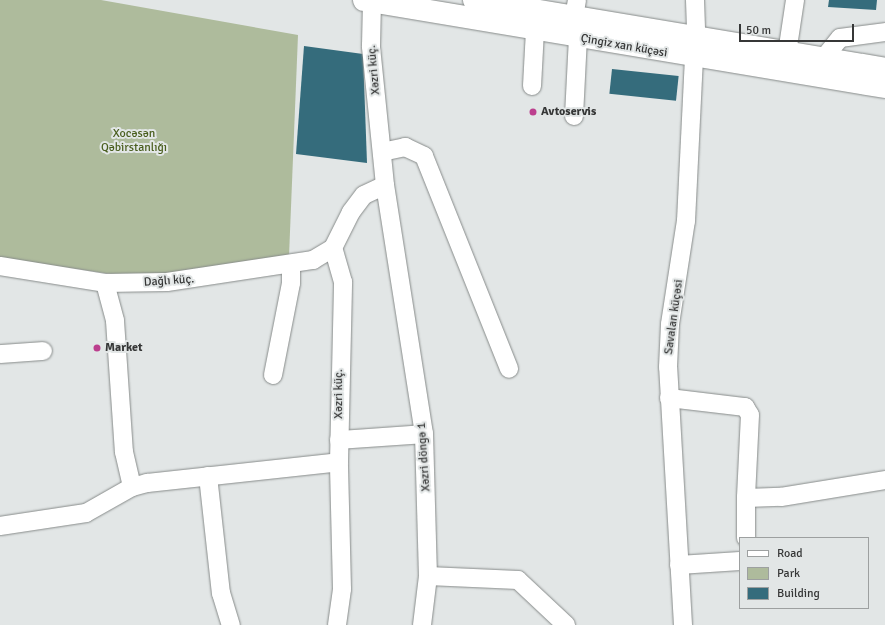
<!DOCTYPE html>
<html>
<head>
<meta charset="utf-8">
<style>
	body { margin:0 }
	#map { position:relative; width:885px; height:625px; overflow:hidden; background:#e2e6e6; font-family:Signika,sans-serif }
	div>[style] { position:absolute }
	.green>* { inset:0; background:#aebb9c }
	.building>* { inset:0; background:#356c7c; transform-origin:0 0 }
	.roads { filter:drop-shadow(0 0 1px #878b8a) drop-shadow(0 0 1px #878b8a) }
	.minor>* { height:18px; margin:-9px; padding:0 9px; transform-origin:9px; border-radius:9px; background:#fff }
	.major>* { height:22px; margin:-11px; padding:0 11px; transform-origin:11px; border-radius:11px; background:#fff }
	.dots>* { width:11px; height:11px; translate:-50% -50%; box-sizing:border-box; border:2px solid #e2e6e6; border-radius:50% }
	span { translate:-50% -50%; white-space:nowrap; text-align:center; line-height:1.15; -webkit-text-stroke:4px #e2e6e6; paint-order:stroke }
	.street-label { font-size:12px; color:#363737 }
	.poi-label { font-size:12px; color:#363737; font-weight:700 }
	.left { translate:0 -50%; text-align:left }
	.park-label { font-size:12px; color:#495e1e }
	.legend { position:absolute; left:739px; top:537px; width:130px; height:72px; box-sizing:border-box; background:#e2e6e6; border:1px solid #9da0a0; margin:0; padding:5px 7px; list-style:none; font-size:12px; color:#363737 }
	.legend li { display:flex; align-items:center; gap:8px; height:20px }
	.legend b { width:20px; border:1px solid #9da0a0 }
	.scale { position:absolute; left:739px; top:24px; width:115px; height:18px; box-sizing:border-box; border:2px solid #363737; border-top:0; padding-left:5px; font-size:12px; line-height:14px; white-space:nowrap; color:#363737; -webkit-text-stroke:3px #e2e6e6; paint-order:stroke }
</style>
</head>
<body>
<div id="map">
	<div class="green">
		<div style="clip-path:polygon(0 0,101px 0,298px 35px,289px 256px,188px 273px,125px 276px,0 258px)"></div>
	</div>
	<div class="building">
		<div style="clip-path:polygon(829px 0,877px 0,876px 10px,828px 7px)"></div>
		<div style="clip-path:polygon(304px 46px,363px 54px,367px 163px,296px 154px)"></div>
		<div style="left:612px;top:69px;width:67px;height:25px;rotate:6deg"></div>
	</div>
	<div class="roads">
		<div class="minor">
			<div style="left:695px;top:0;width:38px;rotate:88deg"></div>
			<div style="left:574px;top:17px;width:17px;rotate:-80deg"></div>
			<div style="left:787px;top:53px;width:54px;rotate:-81.4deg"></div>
			<div style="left:823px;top:59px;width:27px;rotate:-51deg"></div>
			<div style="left:840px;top:38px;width:45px;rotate:-7.6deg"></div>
			<div style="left:532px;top:86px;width:56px;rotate:-86.9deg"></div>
			<div style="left:574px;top:116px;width:78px;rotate:-87.1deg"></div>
			<div style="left:382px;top:152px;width:24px;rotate:-12deg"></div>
			<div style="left:405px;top:147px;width:21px;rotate:25deg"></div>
			<div style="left:424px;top:156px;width:229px;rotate:68.2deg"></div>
			<div style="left:385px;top:185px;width:252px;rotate:81.1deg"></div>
			<div style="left:424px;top:434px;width:142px;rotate:88.4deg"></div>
			<div style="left:428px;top:576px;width:90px;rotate:2.5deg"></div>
			<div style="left:518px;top:580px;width:66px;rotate:43.2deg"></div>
			<div style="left:0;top:266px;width:106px;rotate:9.2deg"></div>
			<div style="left:105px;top:283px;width:62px;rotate:-0.9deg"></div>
			<div style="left:167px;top:282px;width:148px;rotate:-8.6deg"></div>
			<div style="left:313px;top:260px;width:23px;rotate:-31deg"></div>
			<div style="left:105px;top:283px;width:39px;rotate:75deg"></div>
			<div style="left:115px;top:321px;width:131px;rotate:86.1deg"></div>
			<div style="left:124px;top:452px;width:36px;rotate:77deg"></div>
			<div style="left:0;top:354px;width:43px;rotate:-4deg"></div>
			<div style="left:273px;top:375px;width:94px;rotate:-78.9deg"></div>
			<div style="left:291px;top:283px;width:19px;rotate:-90deg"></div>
			<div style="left:669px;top:398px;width:77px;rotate:6.8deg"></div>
			<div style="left:745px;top:407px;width:9px;rotate:58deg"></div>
			<div style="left:750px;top:415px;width:83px;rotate:92.8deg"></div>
			<div style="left:746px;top:498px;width:35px;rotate:-2deg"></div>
			<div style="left:781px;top:497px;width:105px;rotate:-9.3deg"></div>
			<div style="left:339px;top:440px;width:85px;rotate:-4deg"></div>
			<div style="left:208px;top:476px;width:118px;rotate:83.7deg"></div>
			<div style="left:221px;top:593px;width:34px;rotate:73deg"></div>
			<div style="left:0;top:526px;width:87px;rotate:-8.6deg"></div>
			<div style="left:86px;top:513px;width:53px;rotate:-29.5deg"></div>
			<div style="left:132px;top:487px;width:16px;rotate:-15deg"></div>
			<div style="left:147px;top:483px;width:193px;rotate:-6.2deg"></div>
			<div style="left:339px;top:462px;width:180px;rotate:-88.7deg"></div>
			<div style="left:343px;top:282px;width:35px;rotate:-106deg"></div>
			<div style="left:333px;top:248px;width:40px;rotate:-63.4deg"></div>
			<div style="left:351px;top:212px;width:21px;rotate:-53deg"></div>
			<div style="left:364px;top:195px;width:23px;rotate:-25deg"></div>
			<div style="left:385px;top:185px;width:140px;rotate:-95.8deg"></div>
			<div style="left:371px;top:46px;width:45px;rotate:-88.7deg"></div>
			<div style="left:746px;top:538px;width:40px;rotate:-90deg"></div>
			<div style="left:679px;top:565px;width:61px;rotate:-3.8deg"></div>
			<div style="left:337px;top:625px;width:36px;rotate:-82deg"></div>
			<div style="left:342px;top:589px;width:127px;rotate:-91.4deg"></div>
			<div style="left:422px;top:625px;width:49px;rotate:-83deg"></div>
			<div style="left:683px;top:625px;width:258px;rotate:-93.3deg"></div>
			<div style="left:668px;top:367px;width:43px;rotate:-87.3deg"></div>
			<div style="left:670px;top:324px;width:104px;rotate:-81.2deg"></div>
			<div style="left:686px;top:221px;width:164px;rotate:-87.2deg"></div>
		</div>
		<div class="major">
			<div style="left:364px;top:0;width:528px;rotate:9.48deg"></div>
			<div style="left:474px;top:0;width:417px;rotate:9.5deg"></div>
		</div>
	</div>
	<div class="dots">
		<div style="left:533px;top:112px;background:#bc3f8e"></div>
		<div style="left:97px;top:348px;background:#bc3f8e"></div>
	</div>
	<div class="street-label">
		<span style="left:624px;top:46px;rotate:10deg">Çingiz xan küçəsi</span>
		<span style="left:374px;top:70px;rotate:-95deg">Xəzri küç.</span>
		<span style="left:169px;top:281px;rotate:-4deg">Dağlı küç.</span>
		<span style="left:674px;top:317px;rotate:-82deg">Savalan küçəsi</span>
		<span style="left:339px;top:394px;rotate:-90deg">Xəzri küç.</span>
		<span style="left:424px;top:457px;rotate:-94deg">Xəzri döngə 1</span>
	</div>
	<div class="poi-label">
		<span class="left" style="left:541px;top:112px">Avtoservis</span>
		<span class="left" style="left:105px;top:348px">Market</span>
	</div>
	<div class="park-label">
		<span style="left:134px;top:141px">Xocəsən<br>Qəbirstanlığı</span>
	</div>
	<ul class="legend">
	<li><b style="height:5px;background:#fff"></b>Road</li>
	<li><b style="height:11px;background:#aebb9c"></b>Park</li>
	<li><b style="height:11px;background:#356c7c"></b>Building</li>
	</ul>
	<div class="scale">50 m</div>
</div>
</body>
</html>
